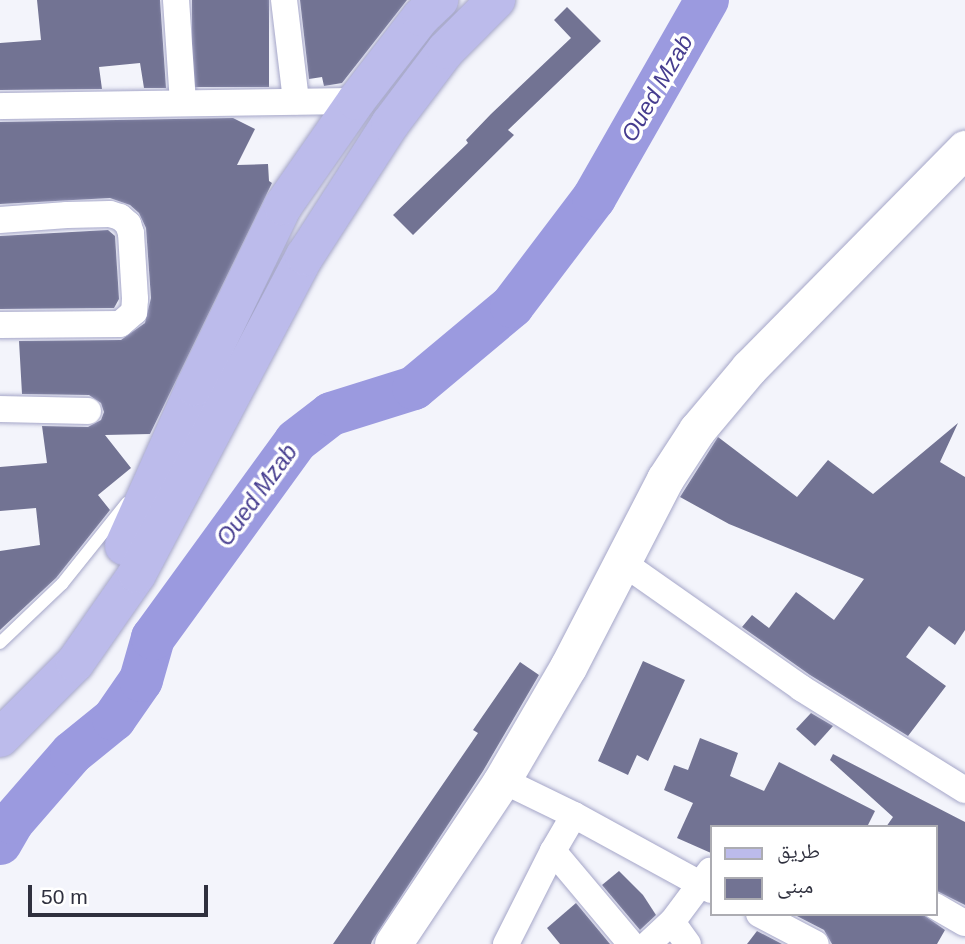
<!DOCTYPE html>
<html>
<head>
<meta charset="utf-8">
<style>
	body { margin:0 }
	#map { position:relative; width:965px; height:944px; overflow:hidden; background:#f3f4fb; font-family:Helvetica,"Noto Naskh Arabic",sans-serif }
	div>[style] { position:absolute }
	.river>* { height:44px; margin:-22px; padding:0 22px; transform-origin:22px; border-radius:22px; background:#9b9adf }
	.building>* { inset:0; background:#727393; transform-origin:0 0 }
	.roads { filter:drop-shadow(0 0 2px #a5a6c8) drop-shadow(0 0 2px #a5a6c8) }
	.lane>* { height:12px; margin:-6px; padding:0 6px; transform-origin:6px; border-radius:6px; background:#fff }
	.street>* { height:26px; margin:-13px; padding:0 13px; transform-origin:13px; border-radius:13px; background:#fff }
	.secondary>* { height:37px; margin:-18.5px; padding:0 18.5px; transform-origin:18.5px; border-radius:18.5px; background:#fff }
	.primary>* { height:38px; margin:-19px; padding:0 19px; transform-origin:19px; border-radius:19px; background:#bcbbeb }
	span { translate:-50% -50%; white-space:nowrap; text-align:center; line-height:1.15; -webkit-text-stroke:7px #fff; paint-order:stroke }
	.water-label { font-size:23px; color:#463d8f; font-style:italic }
	.legend { position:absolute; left:710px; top:825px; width:228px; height:91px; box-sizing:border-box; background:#fff; border:2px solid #acacb2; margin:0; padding:9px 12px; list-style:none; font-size:21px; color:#2f303e }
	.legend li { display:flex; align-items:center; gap:14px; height:35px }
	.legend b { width:35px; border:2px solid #acacb2 }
	.scale { position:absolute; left:28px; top:885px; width:180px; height:32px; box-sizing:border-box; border:4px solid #2f303e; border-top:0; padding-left:9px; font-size:21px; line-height:24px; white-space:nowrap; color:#2f303e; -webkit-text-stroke:5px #fff; paint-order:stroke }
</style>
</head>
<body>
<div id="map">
	<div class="river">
		<div style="left:0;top:843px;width:24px;rotate:-60deg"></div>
		<div style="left:12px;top:822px;width:91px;rotate:-49deg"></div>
		<div style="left:72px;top:753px;width:54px;rotate:-39deg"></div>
		<div style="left:114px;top:719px;width:47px;rotate:-55.3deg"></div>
		<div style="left:141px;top:680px;width:44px;rotate:-74.1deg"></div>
		<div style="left:153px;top:638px;width:243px;rotate:-54deg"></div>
		<div style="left:296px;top:441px;width:44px;rotate:-37.6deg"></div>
		<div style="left:331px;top:414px;width:87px;rotate:-17.4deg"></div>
		<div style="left:414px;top:388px;width:128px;rotate:-39.9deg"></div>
		<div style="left:512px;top:306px;width:136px;rotate:-52.8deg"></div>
		<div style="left:594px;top:198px;width:228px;rotate:-60.3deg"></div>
	</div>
	<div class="building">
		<div style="clip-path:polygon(37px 0,160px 0,166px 88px,144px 88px,140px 63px,99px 67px,102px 89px,0 90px,0 43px,41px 40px)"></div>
		<div style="left:192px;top:0;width:77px;height:87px"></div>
		<div style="clip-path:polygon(300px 0,407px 0,342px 83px,324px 86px,322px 77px,309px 79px)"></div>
		<div style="clip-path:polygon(567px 7px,601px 41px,508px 130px,514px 135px,413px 235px,393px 215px,468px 143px,466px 140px,491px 114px,571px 38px,554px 20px)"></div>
		<div style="clip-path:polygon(233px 118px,255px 129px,237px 165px,268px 164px,269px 181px,272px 183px,150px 434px,105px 435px,131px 468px,98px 495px,110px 510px,56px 578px,0 630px,0 551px,40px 545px,36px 508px,0 511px,0 467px,47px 463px,42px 426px,88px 427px,101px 420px,104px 412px,101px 403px,89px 395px,22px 394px,19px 341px,121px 340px,145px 323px,151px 298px,146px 228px,139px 213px,130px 205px,110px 198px,0 204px,0 122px)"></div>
		<div style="clip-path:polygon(108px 230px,115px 236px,119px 299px,114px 308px,0 309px,0 236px)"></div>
		<div style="clip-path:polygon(958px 423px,940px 462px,965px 477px,965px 630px,955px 645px,929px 626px,906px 657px,946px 686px,908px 736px,810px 675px,742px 627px,752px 615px,769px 628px,796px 592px,834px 620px,864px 579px,729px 524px,680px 497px,718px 437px,797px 497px,828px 460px,873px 494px)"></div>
		<div style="clip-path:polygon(643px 661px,685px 680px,648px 761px,637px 755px,628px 775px,598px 761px)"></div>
		<div style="clip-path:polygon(520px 662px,539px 675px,483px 771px,372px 941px,371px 944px,333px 944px,478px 733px,473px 730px)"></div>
		<div style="clip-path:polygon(811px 713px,833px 726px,815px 746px,796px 729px)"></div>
		<div style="clip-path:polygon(700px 738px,738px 753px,730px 776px,764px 791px,779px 762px,875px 811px,867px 827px,711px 827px,711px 853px,677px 838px,693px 803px,664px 790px,674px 765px,688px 770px)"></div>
		<div style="clip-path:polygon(833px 754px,965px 822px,965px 905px,935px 890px,935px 827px,886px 827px,893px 817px,830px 760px)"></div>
		<div style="clip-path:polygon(619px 871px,643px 895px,656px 915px,640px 930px,602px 885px)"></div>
		<div style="clip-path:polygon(576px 903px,610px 944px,560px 944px,547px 928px)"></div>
		<div style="clip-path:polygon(793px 914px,922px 914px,945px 930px,937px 944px,832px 944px,824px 930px)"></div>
		<div style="clip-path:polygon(757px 931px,782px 944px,747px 944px)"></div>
	</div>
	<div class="roads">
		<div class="lane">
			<div style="left:0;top:643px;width:86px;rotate:-43.6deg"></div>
			<div style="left:62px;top:584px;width:104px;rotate:-51.3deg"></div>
		</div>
		<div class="street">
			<div style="left:176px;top:0;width:102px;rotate:86.1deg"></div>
			<div style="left:284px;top:0;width:102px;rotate:83.2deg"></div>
			<div style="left:0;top:106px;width:356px;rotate:-0.8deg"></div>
			<div style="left:0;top:220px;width:67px;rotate:-4.3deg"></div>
			<div style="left:67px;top:215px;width:43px;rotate:-1.3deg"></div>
			<div style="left:110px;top:214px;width:10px;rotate:17deg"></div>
			<div style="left:120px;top:217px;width:11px;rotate:41deg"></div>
			<div style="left:128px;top:224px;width:9px;rotate:72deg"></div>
			<div style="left:131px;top:233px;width:66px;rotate:86.5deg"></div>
			<div style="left:135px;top:299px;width:13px;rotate:94deg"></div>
			<div style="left:134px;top:312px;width:18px;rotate:139deg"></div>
			<div style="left:120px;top:324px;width:120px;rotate:179.5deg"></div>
			<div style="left:0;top:409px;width:88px;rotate:1.3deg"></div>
			<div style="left:622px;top:562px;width:219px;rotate:35.1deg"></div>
			<div style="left:801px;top:688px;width:193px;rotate:31.9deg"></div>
			<div style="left:502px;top:780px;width:80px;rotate:25.9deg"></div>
			<div style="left:574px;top:815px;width:156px;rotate:28.7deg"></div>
			<div style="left:574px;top:815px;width:42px;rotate:120.3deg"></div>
			<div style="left:553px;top:851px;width:121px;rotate:50deg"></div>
			<div style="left:935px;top:906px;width:34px;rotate:30deg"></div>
			<div style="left:759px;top:914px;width:64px;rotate:27.8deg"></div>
			<div style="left:672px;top:922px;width:27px;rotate:54deg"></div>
			<div style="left:506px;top:944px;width:104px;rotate:-63.2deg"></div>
			<div style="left:648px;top:944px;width:33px;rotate:-43deg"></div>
			<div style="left:672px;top:922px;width:64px;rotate:-53.3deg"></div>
		</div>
		<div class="secondary">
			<div style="left:393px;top:944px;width:195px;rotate:-56.3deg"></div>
			<div style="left:501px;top:782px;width:133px;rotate:-59.8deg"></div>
			<div style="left:568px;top:667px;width:212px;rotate:-62.7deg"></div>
			<div style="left:665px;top:479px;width:59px;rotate:-56.9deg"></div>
			<div style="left:697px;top:430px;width:81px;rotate:-50deg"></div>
			<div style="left:749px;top:368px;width:308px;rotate:-45.4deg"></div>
		</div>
		<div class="primary">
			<div style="left:124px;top:546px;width:174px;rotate:-65.9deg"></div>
			<div style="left:195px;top:387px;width:201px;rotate:-64.1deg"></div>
			<div style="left:283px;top:206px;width:128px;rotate:-55.2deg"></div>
			<div style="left:356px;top:101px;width:106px;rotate:-52.3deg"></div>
			<div style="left:421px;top:17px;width:25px;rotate:-43deg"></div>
			<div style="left:0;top:738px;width:106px;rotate:-45deg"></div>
			<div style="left:75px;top:663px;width:108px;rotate:-55.1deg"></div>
			<div style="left:137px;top:574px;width:360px;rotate:-62.2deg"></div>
			<div style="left:305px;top:256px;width:157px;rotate:-57.2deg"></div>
			<div style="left:390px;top:124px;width:93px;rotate:-52.9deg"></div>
			<div style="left:446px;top:50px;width:71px;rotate:-45deg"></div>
		</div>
	</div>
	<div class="water-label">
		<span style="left:657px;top:88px;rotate:-60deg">Oued Mzab</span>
		<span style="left:257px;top:495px;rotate:-54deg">Oued Mzab</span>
	</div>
	<ul class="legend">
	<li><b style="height:9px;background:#bcbbeb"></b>طريق</li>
	<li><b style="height:19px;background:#727393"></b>مبنى</li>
	</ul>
	<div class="scale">50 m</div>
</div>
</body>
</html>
